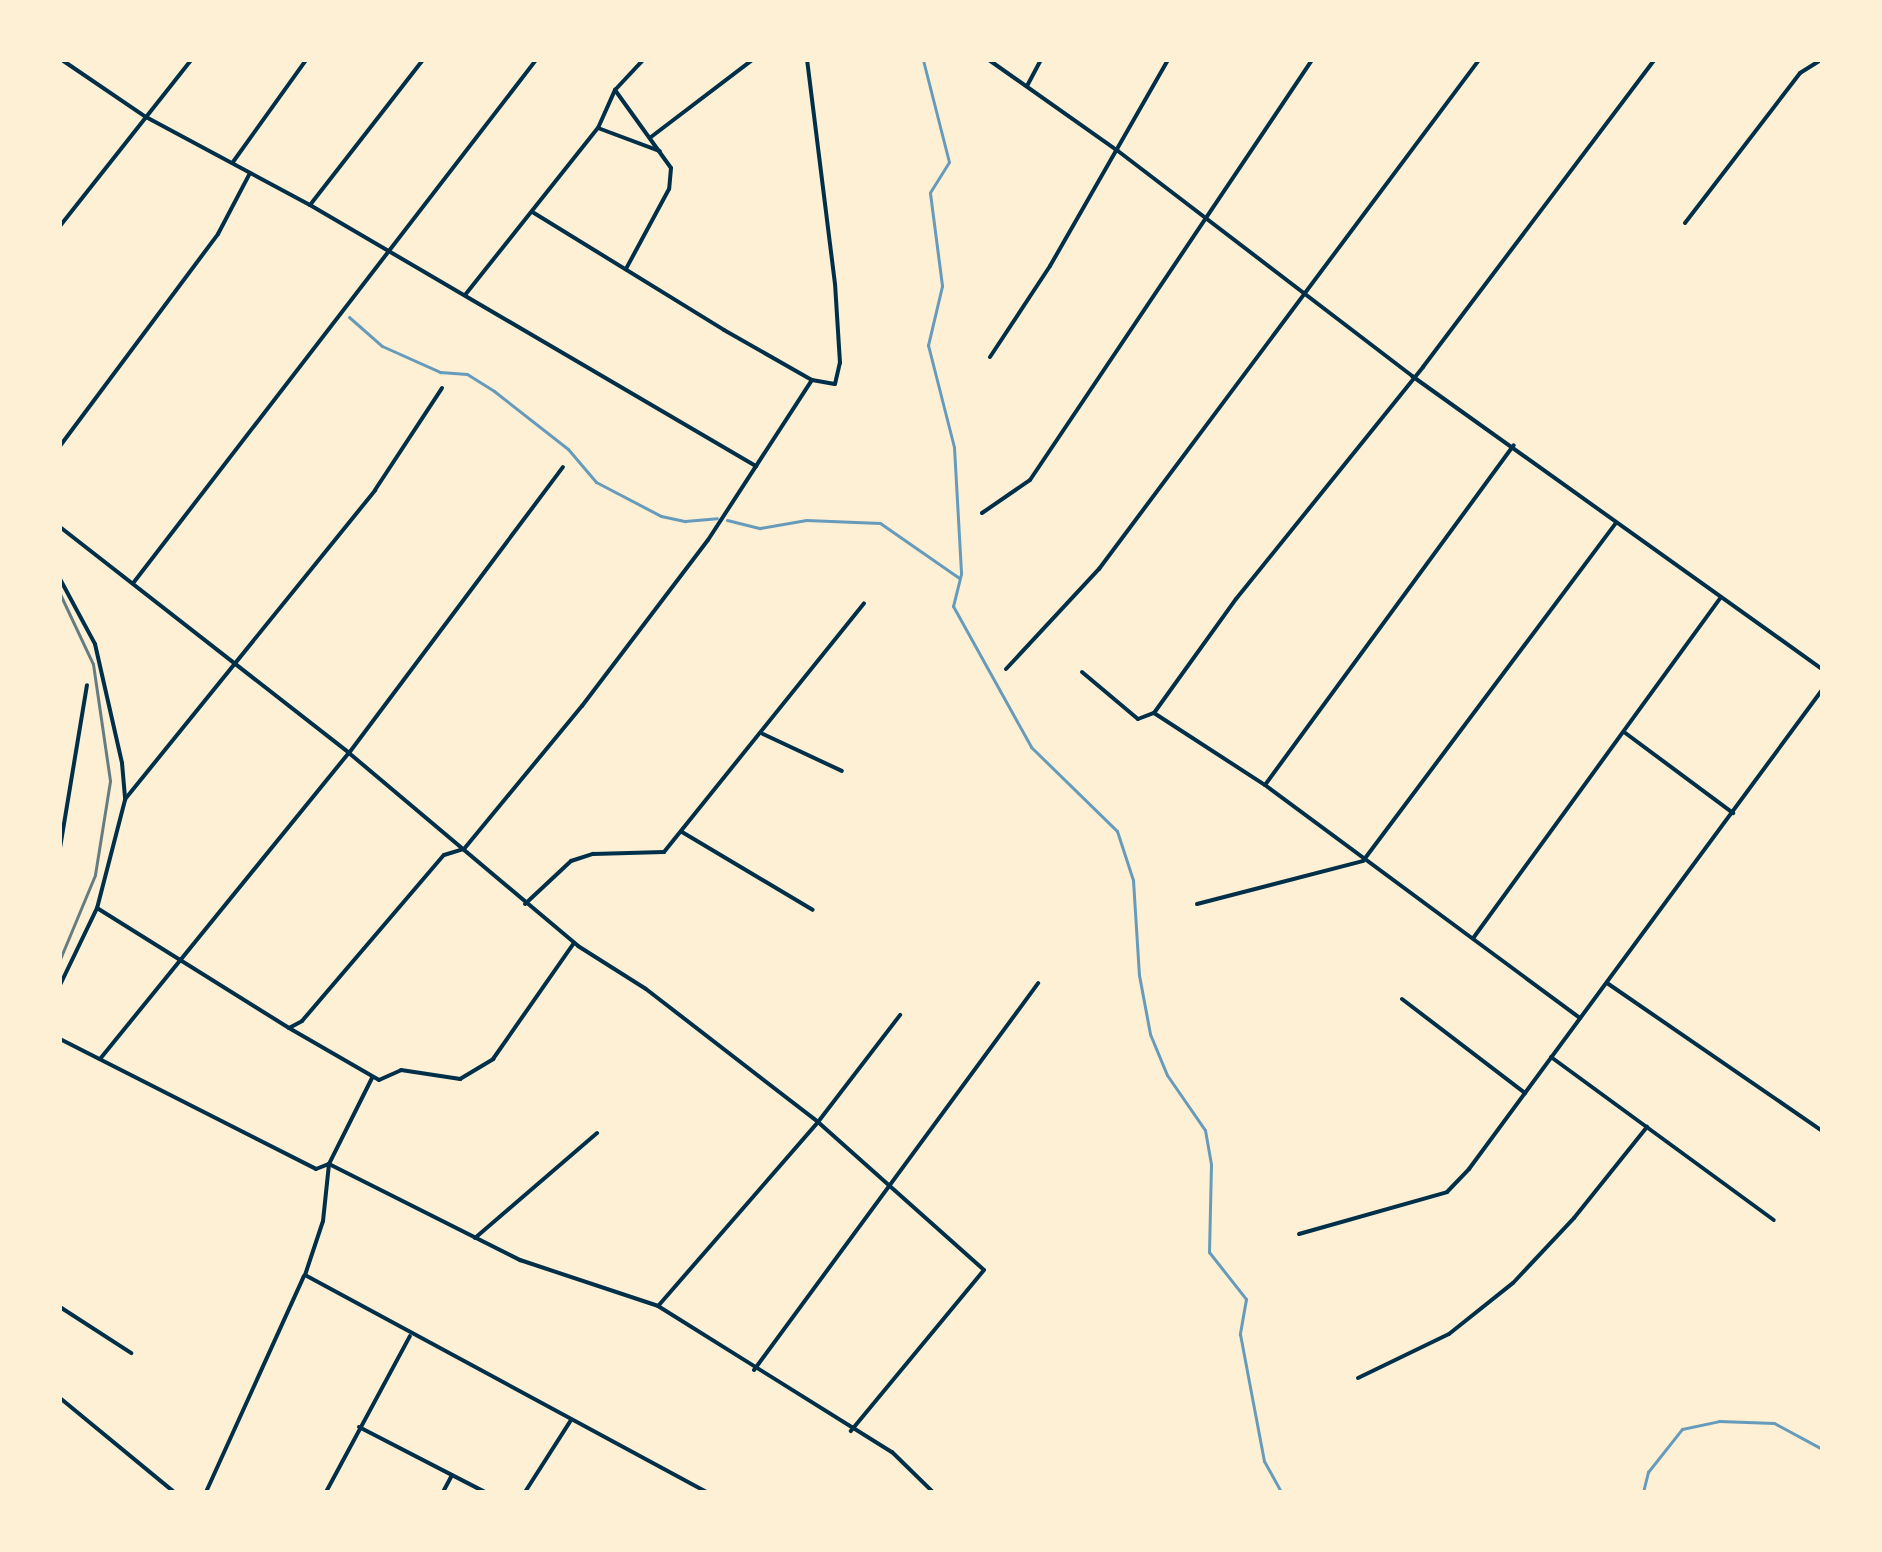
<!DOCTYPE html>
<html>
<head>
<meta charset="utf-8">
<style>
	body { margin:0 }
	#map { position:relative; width:1882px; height:1552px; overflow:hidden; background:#fdf0d5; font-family:"Source Sans 3",sans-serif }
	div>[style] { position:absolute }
	.stream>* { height:3px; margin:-1.5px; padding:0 1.5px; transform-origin:1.5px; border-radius:1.5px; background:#669bbc }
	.minor>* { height:4px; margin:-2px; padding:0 2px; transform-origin:2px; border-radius:2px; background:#003049 }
	.rail>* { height:3px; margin:-1.5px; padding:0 1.5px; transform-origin:1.5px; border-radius:1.5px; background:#657d81 }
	span { translate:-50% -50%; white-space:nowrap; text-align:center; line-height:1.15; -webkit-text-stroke:6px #fdf0d5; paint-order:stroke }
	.frame { position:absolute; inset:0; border:62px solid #fdf0d5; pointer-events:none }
</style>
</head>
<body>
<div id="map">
	<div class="stream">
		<div style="left:923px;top:60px;width:105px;rotate:75.7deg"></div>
		<div style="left:949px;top:162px;width:36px;rotate:122deg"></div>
		<div style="left:930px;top:193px;width:94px;rotate:82.6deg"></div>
		<div style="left:942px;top:286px;width:61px;rotate:103.3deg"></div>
		<div style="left:928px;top:345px;width:105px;rotate:75.7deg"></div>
		<div style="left:954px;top:447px;width:127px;rotate:86.8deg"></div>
		<div style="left:961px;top:574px;width:33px;rotate:104deg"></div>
		<div style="left:953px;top:606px;width:161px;rotate:61deg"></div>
		<div style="left:1031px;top:747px;width:120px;rotate:44.3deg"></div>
		<div style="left:1117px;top:831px;width:52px;rotate:71.9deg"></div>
		<div style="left:1133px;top:880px;width:95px;rotate:86.4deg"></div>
		<div style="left:1139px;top:975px;width:60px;rotate:79.4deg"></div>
		<div style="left:1150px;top:1034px;width:44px;rotate:67.5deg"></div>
		<div style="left:1167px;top:1075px;width:67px;rotate:55.4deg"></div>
		<div style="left:1205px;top:1130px;width:35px;rotate:80deg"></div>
		<div style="left:1211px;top:1164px;width:88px;rotate:91.3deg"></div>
		<div style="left:1209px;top:1252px;width:60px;rotate:51.8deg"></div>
		<div style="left:1246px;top:1299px;width:36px;rotate:100deg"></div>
		<div style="left:1240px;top:1334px;width:129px;rotate:79.3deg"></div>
		<div style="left:1264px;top:1461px;width:35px;rotate:61deg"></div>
		<div style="left:349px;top:317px;width:44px;rotate:41.3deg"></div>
		<div style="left:382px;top:346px;width:64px;rotate:24.1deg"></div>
		<div style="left:440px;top:372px;width:27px;rotate:4deg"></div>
		<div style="left:467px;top:374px;width:32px;rotate:32deg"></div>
		<div style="left:494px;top:391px;width:94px;rotate:38.1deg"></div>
		<div style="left:568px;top:449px;width:43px;rotate:49.7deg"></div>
		<div style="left:596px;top:482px;width:73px;rotate:27.6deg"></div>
		<div style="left:661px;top:516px;width:25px;rotate:12deg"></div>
		<div style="left:685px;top:521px;width:32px;rotate:-5deg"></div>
		<div style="left:727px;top:520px;width:34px;rotate:14deg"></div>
		<div style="left:760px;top:528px;width:47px;rotate:-9.9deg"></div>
		<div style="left:806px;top:520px;width:74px;rotate:2.3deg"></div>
		<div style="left:880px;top:523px;width:96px;rotate:34.8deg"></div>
		<div style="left:1643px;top:1492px;width:21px;rotate:-76deg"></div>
		<div style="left:1648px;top:1472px;width:55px;rotate:-51.7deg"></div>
		<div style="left:1682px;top:1429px;width:38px;rotate:-12deg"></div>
		<div style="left:1719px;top:1421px;width:55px;rotate:2.1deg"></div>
		<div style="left:1774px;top:1423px;width:55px;rotate:28.4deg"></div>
	</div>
	<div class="minor">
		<div style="left:62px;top:60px;width:102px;rotate:34.2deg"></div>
		<div style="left:146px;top:117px;width:186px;rotate:28.2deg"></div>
		<div style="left:310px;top:205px;width:517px;rotate:30.34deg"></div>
		<div style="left:989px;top:60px;width:158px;rotate:35.2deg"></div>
		<div style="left:1118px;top:151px;width:370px;rotate:37.4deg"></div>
		<div style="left:1412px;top:376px;width:504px;rotate:35.55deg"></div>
		<div style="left:1027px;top:86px;width:30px;rotate:-62deg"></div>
		<div style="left:615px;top:90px;width:96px;rotate:54.3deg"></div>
		<div style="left:671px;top:168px;width:21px;rotate:95deg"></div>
		<div style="left:669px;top:189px;width:91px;rotate:118.3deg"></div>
		<div style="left:598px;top:128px;width:66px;rotate:20.4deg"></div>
		<div style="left:651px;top:137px;width:127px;rotate:-37.3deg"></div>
		<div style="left:233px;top:162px;width:125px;rotate:-54.4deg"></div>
		<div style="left:310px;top:205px;width:184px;rotate:-52.1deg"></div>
		<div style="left:534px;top:213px;width:223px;rotate:31.6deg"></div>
		<div style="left:724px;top:330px;width:101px;rotate:29.6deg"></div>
		<div style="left:812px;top:380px;width:23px;rotate:10deg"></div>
		<div style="left:835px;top:384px;width:22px;rotate:-77deg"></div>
		<div style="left:840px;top:363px;width:79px;rotate:-93.6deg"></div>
		<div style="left:835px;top:284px;width:226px;rotate:-97.1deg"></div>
		<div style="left:1685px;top:223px;width:189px;rotate:-52.5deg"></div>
		<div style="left:1800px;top:73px;width:25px;rotate:-32deg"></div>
		<div style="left:60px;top:226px;width:211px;rotate:-51.7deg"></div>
		<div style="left:465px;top:295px;width:213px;rotate:-51.5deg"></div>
		<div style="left:598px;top:128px;width:42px;rotate:-65.9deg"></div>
		<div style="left:615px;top:90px;width:41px;rotate:-47deg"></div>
		<div style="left:990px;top:357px;width:109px;rotate:-56.6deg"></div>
		<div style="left:1050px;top:266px;width:237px;rotate:-60.2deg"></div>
		<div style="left:60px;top:446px;width:264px;rotate:-53.3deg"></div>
		<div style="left:218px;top:234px;width:69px;rotate:-62.3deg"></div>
		<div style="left:982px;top:513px;width:58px;rotate:-34.5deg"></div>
		<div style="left:1030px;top:480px;width:506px;rotate:-56.12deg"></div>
		<div style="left:60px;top:527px;width:367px;rotate:38deg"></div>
		<div style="left:349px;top:753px;width:299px;rotate:40.1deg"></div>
		<div style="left:578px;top:946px;width:80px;rotate:32.3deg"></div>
		<div style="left:646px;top:989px;width:217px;rotate:37.7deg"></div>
		<div style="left:818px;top:1122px;width:222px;rotate:41.7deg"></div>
		<div style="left:984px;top:1270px;width:209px;rotate:129.6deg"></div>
		<div style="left:60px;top:579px;width:74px;rotate:61.7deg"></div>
		<div style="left:95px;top:644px;width:122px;rotate:77.2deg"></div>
		<div style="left:122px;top:763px;width:37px;rotate:85deg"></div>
		<div style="left:125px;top:800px;width:112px;rotate:104.5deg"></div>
		<div style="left:97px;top:908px;width:226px;rotate:32deg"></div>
		<div style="left:289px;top:1028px;width:15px;rotate:-28deg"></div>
		<div style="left:302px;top:1021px;width:218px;rotate:-49.5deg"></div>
		<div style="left:444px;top:855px;width:21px;rotate:-17deg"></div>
		<div style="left:464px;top:849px;width:185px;rotate:-50.5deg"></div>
		<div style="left:582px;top:706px;width:208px;rotate:-52.8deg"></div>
		<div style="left:708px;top:540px;width:191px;rotate:-57deg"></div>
		<div style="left:134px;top:582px;width:659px;rotate:-52.4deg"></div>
		<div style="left:1006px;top:669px;width:137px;rotate:-47.1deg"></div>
		<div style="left:1099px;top:569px;width:635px;rotate:-53.26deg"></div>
		<div style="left:1082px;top:672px;width:73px;rotate:40deg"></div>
		<div style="left:1138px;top:719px;width:17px;rotate:-21deg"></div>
		<div style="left:1154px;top:713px;width:140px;rotate:-54.3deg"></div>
		<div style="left:1236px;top:599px;width:298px;rotate:-51.1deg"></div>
		<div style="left:1423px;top:367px;width:384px;rotate:-53deg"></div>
		<div style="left:1154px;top:713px;width:132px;rotate:33deg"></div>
		<div style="left:1265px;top:785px;width:392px;rotate:36.5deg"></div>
		<div style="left:1624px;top:732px;width:136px;rotate:36.6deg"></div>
		<div style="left:763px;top:734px;width:87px;rotate:25.1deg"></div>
		<div style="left:1265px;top:785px;width:421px;rotate:-53.8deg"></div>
		<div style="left:126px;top:798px;width:396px;rotate:-51deg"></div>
		<div style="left:375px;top:490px;width:122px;rotate:-56.7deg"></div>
		<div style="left:682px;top:832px;width:152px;rotate:30.8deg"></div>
		<div style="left:60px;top:848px;width:165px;rotate:-80.6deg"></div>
		<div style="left:525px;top:904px;width:63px;rotate:-43.1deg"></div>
		<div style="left:571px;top:861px;width:23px;rotate:-18deg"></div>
		<div style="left:593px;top:854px;width:71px;rotate:-1.6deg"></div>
		<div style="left:664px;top:852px;width:319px;rotate:-51.2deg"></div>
		<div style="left:1197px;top:904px;width:171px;rotate:-14.5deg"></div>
		<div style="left:1363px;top:861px;width:422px;rotate:-53.2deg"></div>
		<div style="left:1474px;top:937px;width:418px;rotate:-54deg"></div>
		<div style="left:1607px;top:983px;width:261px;rotate:34.5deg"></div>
		<div style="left:60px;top:985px;width:85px;rotate:-64.3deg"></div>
		<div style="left:1402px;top:999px;width:155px;rotate:37.4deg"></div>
		<div style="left:289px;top:1028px;width:104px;rotate:30deg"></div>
		<div style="left:379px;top:1080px;width:24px;rotate:-24deg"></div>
		<div style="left:401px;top:1070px;width:60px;rotate:8.7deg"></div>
		<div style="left:460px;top:1079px;width:39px;rotate:-31deg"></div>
		<div style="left:493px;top:1059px;width:141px;rotate:-55.1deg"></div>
		<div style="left:60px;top:1039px;width:287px;rotate:26.9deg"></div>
		<div style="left:316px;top:1169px;width:14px;rotate:-21deg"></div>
		<div style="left:329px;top:1164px;width:214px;rotate:26.7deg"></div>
		<div style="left:520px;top:1260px;width:145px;rotate:18.4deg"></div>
		<div style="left:658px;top:1306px;width:276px;rotate:32deg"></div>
		<div style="left:892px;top:1452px;width:57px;rotate:44.3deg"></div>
		<div style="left:1551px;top:1057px;width:276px;rotate:36.2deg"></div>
		<div style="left:100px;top:1059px;width:395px;rotate:-50.9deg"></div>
		<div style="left:349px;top:753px;width:357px;rotate:-53.2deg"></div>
		<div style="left:372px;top:1078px;width:96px;rotate:116.6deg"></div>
		<div style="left:329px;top:1164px;width:57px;rotate:96deg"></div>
		<div style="left:323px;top:1221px;width:57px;rotate:108.4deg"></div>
		<div style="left:305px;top:1275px;width:457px;rotate:28.4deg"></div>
		<div style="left:1299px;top:1234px;width:154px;rotate:-15.8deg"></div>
		<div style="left:1447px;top:1192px;width:32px;rotate:-46deg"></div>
		<div style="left:1469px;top:1169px;width:595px;rotate:-53.61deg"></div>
		<div style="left:475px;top:1238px;width:161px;rotate:-40.7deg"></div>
		<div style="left:659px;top:1305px;width:242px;rotate:-49deg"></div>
		<div style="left:818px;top:1122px;width:135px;rotate:-52.5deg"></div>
		<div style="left:60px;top:1307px;width:85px;rotate:32.9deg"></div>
		<div style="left:754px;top:1370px;width:480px;rotate:-53.7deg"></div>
		<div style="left:1358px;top:1378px;width:101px;rotate:-25.8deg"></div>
		<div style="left:1449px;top:1334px;width:82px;rotate:-38.6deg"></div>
		<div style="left:1513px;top:1283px;width:89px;rotate:-46.8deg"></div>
		<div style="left:1574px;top:1218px;width:117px;rotate:-51.3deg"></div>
		<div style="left:60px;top:1398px;width:148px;rotate:39.5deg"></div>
		<div style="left:359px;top:1427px;width:142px;rotate:27.3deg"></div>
		<div style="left:206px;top:1492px;width:237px;rotate:-65.6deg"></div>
		<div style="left:326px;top:1492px;width:177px;rotate:-61.7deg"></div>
		<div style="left:443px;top:1492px;width:19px;rotate:-62deg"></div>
		<div style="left:525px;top:1492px;width:85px;rotate:-57.4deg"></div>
	</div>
	<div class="rail">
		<div style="left:60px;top:594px;width:77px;rotate:64.8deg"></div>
		<div style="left:93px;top:664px;width:118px;rotate:81.7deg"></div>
		<div style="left:110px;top:781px;width:95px;rotate:99.1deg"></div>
		<div style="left:95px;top:875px;width:91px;rotate:112.6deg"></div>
	</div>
	<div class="frame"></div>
</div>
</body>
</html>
